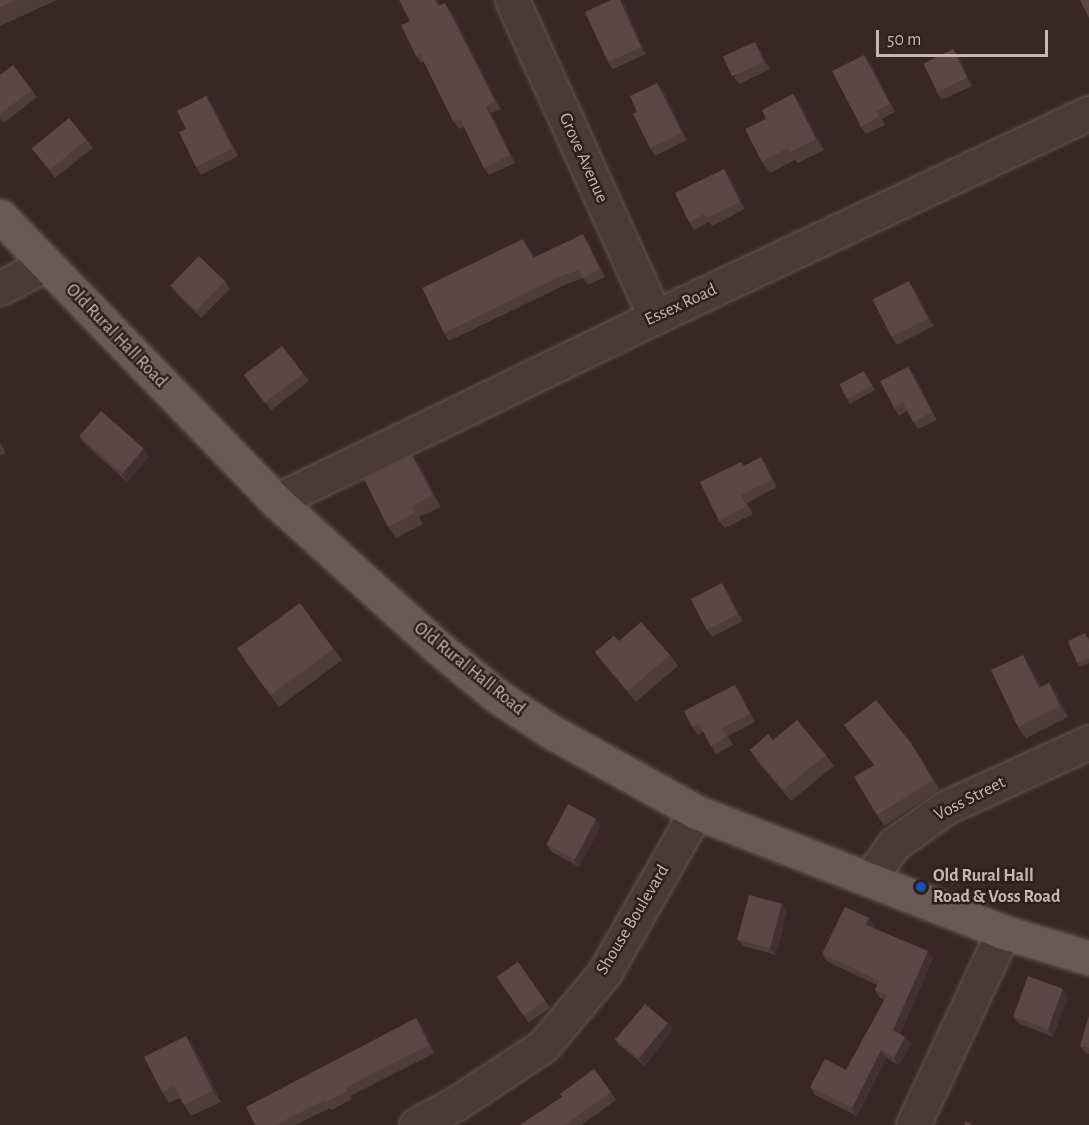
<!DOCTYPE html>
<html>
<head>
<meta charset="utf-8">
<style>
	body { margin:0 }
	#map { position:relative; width:1089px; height:1125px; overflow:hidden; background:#3b2627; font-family:"Alegreya Sans",sans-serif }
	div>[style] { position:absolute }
	.roads { filter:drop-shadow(0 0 2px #655) drop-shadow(0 0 2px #655) }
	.minor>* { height:33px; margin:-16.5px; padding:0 16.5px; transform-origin:16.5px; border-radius:16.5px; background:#4b3a3a }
	.major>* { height:33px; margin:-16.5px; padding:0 16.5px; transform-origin:16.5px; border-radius:16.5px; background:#6b5859 }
	.wall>* { inset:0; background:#4f3c3d; transform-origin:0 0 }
	.shaded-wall>* { inset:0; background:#403132 }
	.building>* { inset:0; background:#5c4647; transform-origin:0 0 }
	.dots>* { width:16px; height:16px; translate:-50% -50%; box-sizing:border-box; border:3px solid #301f1f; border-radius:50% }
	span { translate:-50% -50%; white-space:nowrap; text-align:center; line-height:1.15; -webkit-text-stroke:5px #301f1f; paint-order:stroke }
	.street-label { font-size:18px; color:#c6b6b6 }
	.poi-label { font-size:18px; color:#c6b6b6; font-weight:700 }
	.left { translate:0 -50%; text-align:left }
	.scale { position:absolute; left:876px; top:30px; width:172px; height:27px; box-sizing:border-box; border:3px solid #c6b6b6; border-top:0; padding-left:8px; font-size:18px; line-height:21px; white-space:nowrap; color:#c6b6b6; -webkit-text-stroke:4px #301f1f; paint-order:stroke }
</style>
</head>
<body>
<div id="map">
	<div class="roads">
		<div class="minor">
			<div style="left:512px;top:0;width:348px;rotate:65.7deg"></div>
			<div style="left:0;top:288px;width:52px;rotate:-27.6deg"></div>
			<div style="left:276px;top:501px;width:421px;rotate:-25.9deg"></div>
			<div style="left:655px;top:317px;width:480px;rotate:-25.2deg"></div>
			<div style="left:869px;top:879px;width:43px;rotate:-54.5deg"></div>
			<div style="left:894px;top:844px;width:62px;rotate:-35.2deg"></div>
			<div style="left:945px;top:808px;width:158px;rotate:-24.6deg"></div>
			<div style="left:416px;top:1125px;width:44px;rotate:-28.3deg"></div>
			<div style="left:455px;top:1104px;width:105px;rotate:-33.4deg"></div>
			<div style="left:543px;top:1046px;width:97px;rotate:-50deg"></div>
			<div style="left:605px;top:972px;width:184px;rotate:-60.4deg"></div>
			<div style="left:913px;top:1125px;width:213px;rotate:-65deg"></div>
		</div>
		<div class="major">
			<div style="left:0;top:216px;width:397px;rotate:45.9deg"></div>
			<div style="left:276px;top:501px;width:221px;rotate:42.1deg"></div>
			<div style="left:440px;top:649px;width:74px;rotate:39.5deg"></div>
			<div style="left:497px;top:696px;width:64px;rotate:33.4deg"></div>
			<div style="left:550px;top:731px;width:167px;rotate:29deg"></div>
			<div style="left:696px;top:812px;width:330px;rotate:21.3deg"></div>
			<div style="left:1003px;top:932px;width:90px;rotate:16.8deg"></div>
		</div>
	</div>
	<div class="wall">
		<div style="clip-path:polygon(0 0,57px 0,0 26px)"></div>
		<div style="clip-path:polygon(437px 0,440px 6px,451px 11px,501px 109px,491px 113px,515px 163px,489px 175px,484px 168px,464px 127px,459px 129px,453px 121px,424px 62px,421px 63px,416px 56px,410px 21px)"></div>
		<div style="clip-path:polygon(624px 4px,646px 54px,613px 69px,608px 62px)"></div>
		<div style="clip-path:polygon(953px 49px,959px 57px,972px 86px,942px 100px,936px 92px)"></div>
		<div style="clip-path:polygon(760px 50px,770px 69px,739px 84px,734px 77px)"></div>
		<div style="clip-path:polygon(870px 62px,895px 112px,882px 119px,885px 125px,866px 134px,861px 127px)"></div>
		<div style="clip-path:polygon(0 75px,32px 90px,37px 97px,4px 123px,0 119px)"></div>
		<div style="clip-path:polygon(663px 90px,687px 140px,655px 156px,650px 148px,637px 112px)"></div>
		<div style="clip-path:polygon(793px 94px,801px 105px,824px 150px,798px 163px,795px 160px,770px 173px,762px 162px,766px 119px)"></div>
		<div style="clip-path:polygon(206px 96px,212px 104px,238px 156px,201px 175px,196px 167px,186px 129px)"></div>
		<div style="clip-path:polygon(87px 140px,93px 148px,55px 178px,32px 148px)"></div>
		<div style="clip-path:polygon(730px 177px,745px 209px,712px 226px,709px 222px,694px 230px,689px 222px)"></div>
		<div style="clip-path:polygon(588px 242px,605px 277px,588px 285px,583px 278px,567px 284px,449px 341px,444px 333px,529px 247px,534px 257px)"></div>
		<div style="clip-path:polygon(225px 281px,230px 289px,201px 318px,175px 292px,170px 285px)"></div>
		<div style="clip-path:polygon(914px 289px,934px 326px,897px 345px,892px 337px)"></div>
		<div style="left:282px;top:346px;width:44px;height:48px;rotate:52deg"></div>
		<div style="clip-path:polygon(908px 367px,914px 374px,937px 420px,918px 429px,907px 411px,899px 416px,894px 408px)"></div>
		<div style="clip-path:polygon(867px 375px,875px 390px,850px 404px,848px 400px)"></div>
		<div style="clip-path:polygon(79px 436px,149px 457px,127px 482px,84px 443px)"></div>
		<div style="clip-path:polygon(0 442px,6px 453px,0 455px)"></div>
		<div style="clip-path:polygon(761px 457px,766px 465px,777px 487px,747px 503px,753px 514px,725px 528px,719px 521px,741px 462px,744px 466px)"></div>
		<div style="clip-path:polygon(420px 466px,441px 507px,419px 517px,423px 524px,396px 538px,388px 527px)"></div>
		<div style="clip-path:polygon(727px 591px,743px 621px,712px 637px,707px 630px)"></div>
		<div style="clip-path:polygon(1088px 637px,1089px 639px,1089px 663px,1080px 667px,1077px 663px)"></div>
		<div style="clip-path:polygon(619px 641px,670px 655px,678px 666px,636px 702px,603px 663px,595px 652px)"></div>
		<div style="clip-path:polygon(334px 649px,342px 660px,279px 707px,245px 661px)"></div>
		<div style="clip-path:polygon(1030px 666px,1041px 687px,1049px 683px,1057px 694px,1068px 717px,1026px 738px,1018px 727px)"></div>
		<div style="clip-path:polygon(740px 693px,755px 722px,728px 736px,733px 745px,716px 754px,703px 732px,698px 735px,692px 727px)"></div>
		<div style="clip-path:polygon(750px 750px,826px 755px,834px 766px,791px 801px,757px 761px)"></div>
		<div style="clip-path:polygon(918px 753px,940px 790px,884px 826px,877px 815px)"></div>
		<div style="clip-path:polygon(601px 826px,579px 867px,552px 852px,547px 845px)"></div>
		<div style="clip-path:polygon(787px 912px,776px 955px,743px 946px,737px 939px)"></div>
		<div style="clip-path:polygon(875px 925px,874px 928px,933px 958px,900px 1034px,905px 1037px,911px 1044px,899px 1065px,886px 1058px,857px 1116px,815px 1095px,810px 1087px,846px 1070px,885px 1000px,880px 998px,875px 990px,877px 985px,828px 962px,822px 954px)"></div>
		<div style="left:518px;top:962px;width:56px;height:26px;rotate:55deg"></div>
		<div style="clip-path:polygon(1063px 989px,1068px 997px,1053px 1037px,1018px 1023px,1013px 1016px)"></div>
		<div style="clip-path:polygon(1089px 1016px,1089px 1054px,1086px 1053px,1080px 1046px)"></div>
		<div style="clip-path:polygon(668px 1023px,673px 1030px,645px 1066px,619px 1045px,614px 1038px)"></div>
		<div style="clip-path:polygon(422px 1026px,435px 1053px,350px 1096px,352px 1099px,332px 1110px,330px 1108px,295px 1125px,255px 1125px)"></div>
		<div style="clip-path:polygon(194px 1047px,221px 1102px,191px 1116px,184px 1105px,180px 1098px,169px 1103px,162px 1092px)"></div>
		<div style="clip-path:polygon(594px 1069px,616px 1100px,581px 1125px,520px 1125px,562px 1097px)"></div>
	</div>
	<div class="shaded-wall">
		<div style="clip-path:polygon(620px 0,624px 4px,646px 54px,641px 47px)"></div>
		<div style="clip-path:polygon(445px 3px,451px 11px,501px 109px,495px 101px)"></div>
		<div style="clip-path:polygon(755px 42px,760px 50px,770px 69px,764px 62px)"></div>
		<div style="clip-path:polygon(953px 49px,959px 57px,972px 86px,967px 78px)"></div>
		<div style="clip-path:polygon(864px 55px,870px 62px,895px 112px,890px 104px)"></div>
		<div style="clip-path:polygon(657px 83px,663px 90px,687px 140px,682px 133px)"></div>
		<div style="clip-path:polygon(793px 94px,801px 105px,824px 150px,816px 139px)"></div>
		<div style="clip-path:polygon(206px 96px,212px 104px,238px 156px,233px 148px)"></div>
		<div style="clip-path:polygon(486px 106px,491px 113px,515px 163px,510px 155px)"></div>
		<div style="clip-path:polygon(724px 169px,730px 177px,745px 209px,740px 202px)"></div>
		<div style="clip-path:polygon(583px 234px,588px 242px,605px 277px,600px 269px)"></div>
		<div style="clip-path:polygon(523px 239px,529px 247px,538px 265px,533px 258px)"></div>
		<div style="clip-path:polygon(909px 281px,914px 289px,934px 326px,928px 319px)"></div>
		<div style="clip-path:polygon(908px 367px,914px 374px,937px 420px,932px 412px)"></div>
		<div style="clip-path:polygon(144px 449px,149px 457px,127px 482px,122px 474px)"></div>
		<div style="clip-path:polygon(412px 455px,420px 466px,441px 507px,433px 495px)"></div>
		<div style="clip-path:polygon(761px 457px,766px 465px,777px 487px,772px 480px)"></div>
		<div style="clip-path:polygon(722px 583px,727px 591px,743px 621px,738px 614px)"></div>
		<div style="clip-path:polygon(1023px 655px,1030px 666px,1046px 699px,1039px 688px)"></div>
		<div style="clip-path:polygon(1049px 683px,1057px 694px,1068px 717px,1060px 706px)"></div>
		<div style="clip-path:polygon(735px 685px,740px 693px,755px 722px,750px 714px)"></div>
		<div style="clip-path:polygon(911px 743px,918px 753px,940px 790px,933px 780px)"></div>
		<div style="clip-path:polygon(596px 819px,601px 826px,579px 867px,574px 859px)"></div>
		<div style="clip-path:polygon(782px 904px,787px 912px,776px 955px,770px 948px)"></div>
		<div style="clip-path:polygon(869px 918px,875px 925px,872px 932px,866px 925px)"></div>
		<div style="clip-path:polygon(928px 951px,933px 958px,898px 1038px,893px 1030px)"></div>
		<div style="clip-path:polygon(1063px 989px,1068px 997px,1053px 1037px,1048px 1029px)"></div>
		<div style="clip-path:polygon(416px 1018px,422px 1026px,435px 1053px,429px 1045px)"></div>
		<div style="clip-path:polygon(668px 1023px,673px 1030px,645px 1066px,639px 1058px)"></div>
		<div style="clip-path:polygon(186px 1036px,194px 1047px,221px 1102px,213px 1091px)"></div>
		<div style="clip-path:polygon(905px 1037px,911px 1044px,899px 1065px,894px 1058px)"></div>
		<div style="clip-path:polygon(881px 1050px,886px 1058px,857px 1116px,852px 1108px)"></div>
	</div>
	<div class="building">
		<div style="clip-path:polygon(0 0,16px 0,0 7px)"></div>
		<div style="clip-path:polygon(399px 0,435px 0,438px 6px,445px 3px,495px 101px,486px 106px,510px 155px,484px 168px,460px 119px,453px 121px,420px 54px,416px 56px,401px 25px,410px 21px)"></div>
		<div style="clip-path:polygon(611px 0,620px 0,641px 47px,608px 62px,585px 12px)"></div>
		<div style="clip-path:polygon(1080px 0,1089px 0,1089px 18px)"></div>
		<div style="left:755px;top:42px;width:22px;height:35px;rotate:66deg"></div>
		<div style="left:953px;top:49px;width:32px;height:33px;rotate:64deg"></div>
		<div style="clip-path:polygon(864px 55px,890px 104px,876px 111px,879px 117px,861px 127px,832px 71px)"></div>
		<div style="clip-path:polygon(13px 65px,32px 90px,0 114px,0 75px)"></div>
		<div style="clip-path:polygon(657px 83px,682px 133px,650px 148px,633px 114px,637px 112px,630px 96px)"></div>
		<div style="clip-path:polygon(793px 94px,816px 139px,790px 152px,788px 148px,762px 162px,745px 129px,766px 119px,762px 110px)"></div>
		<div style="clip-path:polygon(206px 96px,233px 148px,196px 167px,179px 132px,186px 129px,177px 111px)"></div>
		<div style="left:69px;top:118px;width:28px;height:48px;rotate:51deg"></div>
		<div style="clip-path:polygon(724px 169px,740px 202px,707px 218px,704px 214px,689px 222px,675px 193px)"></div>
		<div style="clip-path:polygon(583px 234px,600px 269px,583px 278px,579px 270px,561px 276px,444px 333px,422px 288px,523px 239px,533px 258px)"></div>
		<div style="left:199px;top:256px;width:36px;height:41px;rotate:44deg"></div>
		<div style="left:909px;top:281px;width:42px;height:41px;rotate:63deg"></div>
		<div style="left:282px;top:346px;width:35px;height:48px;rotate:53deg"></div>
		<div style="clip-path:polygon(908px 367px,932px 412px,913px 422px,903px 403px,894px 408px,880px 381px)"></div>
		<div style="left:864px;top:371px;width:17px;height:28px;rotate:62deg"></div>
		<div style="left:101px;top:411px;width:57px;height:33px;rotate:41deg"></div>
		<div style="clip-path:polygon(412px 455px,433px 495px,412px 506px,415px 513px,388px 527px,364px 479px)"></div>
		<div style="clip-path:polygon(761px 457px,772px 480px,741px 495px,747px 506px,719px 521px,700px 482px,741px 462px,744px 466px)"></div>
		<div style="left:722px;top:583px;width:35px;height:35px;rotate:63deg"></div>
		<div style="left:300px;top:603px;width:57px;height:78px;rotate:54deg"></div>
		<div style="clip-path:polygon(641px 622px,670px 655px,628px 691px,595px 652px,614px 636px,619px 641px)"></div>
		<div style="clip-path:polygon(1085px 633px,1089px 641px,1089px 658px,1077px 663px,1068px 641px)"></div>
		<div style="clip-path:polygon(1023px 655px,1039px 688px,1049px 683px,1060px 706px,1018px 727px,991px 670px)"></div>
		<div style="clip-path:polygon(735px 685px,750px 714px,722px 728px,727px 737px,711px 746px,699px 724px,692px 727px,684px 711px)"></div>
		<div style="clip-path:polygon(876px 700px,911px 743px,933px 780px,877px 815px,854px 777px,874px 765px,844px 725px)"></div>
		<div style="clip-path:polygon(797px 720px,826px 755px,783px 790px,750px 750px,768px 734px,773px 740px)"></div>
		<div style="left:568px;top:804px;width:32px;height:46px;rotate:28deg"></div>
		<div style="left:749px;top:895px;width:34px;height:46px;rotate:15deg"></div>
		<div style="clip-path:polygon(845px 907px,869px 918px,866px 925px,928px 951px,893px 1030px,905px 1037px,894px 1058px,881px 1050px,852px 1108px,810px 1087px,825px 1059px,846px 1070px,887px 995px,875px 990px,879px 981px,822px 954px)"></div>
		<div style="left:518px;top:962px;width:47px;height:26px;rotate:55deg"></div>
		<div style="left:1028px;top:976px;width:37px;height:43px;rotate:20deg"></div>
		<div style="left:645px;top:1004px;width:30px;height:46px;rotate:40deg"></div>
		<div style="clip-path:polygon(1089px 1016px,1089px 1048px,1080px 1046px)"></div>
		<div style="clip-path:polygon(416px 1018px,429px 1045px,345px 1088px,347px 1091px,326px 1102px,325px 1100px,275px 1125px,255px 1125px,246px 1107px)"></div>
		<div style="clip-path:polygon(186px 1036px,213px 1091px,184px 1105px,174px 1086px,162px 1092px,144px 1057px)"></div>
		<div style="clip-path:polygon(594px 1069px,611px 1092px,565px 1125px,520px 1125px,562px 1097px,560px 1094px)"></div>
		<div style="clip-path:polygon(966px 1121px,973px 1125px,964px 1125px)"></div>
	</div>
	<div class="dots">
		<div style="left:921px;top:887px;background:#1a4fb4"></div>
	</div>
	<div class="street-label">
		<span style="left:583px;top:158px;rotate:66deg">Grove Avenue</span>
		<span style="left:681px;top:305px;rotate:-25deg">Essex Road</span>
		<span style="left:116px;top:336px;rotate:46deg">Old Rural Hall Road</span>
		<span style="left:469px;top:669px;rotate:39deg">Old Rural Hall Road</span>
		<span style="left:970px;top:799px;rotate:-27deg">Voss Street</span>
		<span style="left:633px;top:920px;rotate:-59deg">Shouse Boulevard</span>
	</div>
	<div class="poi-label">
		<span class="left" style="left:933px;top:887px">Old Rural Hall<br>Road &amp; Voss Road</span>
	</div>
	<div class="scale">50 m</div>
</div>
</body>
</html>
